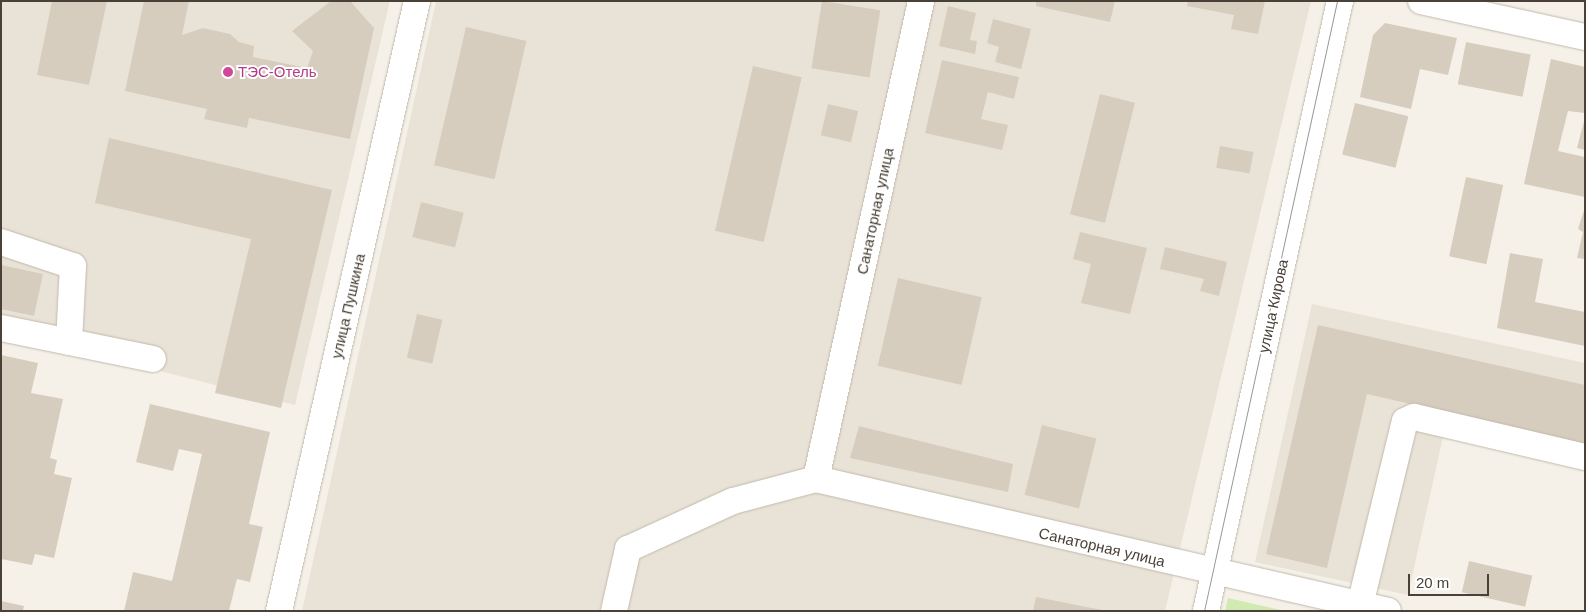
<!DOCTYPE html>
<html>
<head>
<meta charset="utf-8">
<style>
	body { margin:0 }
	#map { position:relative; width:1586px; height:612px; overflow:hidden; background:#f5f1e9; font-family:Arial,sans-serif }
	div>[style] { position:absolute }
	.residential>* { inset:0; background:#e9e3d7 }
	.green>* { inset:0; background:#d1eab1 }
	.building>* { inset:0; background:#d7cdbe; transform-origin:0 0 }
	.roads { filter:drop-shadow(0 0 1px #c1b9ab) drop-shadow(0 0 1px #c1b9ab) }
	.minor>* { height:26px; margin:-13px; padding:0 13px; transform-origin:13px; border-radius:13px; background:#fff }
	.tram>* { height:1px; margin:-0.5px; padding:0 0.5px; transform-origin:0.5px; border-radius:0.5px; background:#989898 }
	.dots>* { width:14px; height:14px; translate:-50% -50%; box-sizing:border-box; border:2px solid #fff; border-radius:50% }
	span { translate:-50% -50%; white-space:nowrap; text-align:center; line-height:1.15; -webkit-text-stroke:4px #fff; paint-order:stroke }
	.hotel-label { font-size:15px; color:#b23c85 }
	.left { translate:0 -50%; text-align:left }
	.street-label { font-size:15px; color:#494137 }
	.frame { position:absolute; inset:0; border:2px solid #494137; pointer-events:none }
	.scale { position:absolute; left:1408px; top:574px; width:81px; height:22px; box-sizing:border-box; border:2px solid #494137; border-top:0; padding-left:6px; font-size:15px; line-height:18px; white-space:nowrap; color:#494137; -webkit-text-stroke:4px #fff; paint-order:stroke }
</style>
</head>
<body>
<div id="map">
	<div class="residential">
		<div style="clip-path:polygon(1px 1px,390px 1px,295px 405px,1px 331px)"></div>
		<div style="clip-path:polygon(436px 1px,1311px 1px,1165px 611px,302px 611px)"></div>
		<div style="clip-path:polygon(1312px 304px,1585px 363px,1585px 467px,1443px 437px,1408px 595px,1255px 562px)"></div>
	</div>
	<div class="green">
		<div style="clip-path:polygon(1228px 598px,1285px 611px,1225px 611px)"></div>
	</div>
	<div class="building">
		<div style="clip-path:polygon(52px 1px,107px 1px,89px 85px,37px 75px)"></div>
		<div style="clip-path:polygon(144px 1px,189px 1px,182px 35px,203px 28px,230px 34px,239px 42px,254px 46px,253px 57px,307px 68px,313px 51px,292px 31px,331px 1px,350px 1px,374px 28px,350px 139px,249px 118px,247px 128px,204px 119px,207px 109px,125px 91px)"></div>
		<div style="left:822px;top:1px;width:59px;height:68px;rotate:9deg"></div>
		<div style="clip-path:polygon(1036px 1px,1115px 1px,1110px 22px,1036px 6px)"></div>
		<div style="clip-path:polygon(1188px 1px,1265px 1px,1258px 34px,1231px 29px,1234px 15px,1187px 6px)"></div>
		<div style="clip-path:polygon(948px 6px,976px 13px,970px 40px,977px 41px,975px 54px,939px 46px)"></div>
		<div style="clip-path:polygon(993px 19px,1031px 29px,1021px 69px,995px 62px,999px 47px,987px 43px)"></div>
		<div style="clip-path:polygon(1385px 23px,1457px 38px,1448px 75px,1420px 69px,1411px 109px,1360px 97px,1373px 35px)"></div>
		<div style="left:466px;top:27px;width:62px;height:142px;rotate:13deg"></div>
		<div style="left:1466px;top:42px;width:66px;height:43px;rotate:11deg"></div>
		<div style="clip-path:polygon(1551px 59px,1585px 67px,1585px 113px,1568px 111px,1558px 151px,1585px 157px,1585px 197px,1524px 184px)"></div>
		<div style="clip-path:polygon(942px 60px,1019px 77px,1014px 99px,988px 92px,981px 119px,1008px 125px,1002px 150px,925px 133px)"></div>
		<div style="left:753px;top:66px;width:50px;height:169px;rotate:13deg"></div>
		<div style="left:1100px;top:94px;width:36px;height:124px;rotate:14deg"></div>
		<div style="left:1355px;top:103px;width:55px;height:53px;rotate:14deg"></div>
		<div style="left:828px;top:104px;width:31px;height:32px;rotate:13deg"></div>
		<div style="clip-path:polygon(1584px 121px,1585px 121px,1585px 150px,1577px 148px)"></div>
		<div style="clip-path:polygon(109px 138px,332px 190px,281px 408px,215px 393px,251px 239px,95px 203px)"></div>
		<div style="left:1220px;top:146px;width:34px;height:22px;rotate:10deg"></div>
		<div style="left:1466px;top:177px;width:38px;height:81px;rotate:12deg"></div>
		<div style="left:421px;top:202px;width:44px;height:36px;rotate:14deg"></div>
		<div style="clip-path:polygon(1585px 207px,1585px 259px,1577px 258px,1583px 232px,1578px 229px)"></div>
		<div style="clip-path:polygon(1080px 232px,1147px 248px,1130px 314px,1081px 303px,1091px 264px,1073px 259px)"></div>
		<div style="clip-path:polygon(1165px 247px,1227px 262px,1219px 296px,1200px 291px,1204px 279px,1160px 269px)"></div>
		<div style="clip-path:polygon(1510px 253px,1543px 259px,1535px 302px,1585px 312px,1585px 346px,1497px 328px)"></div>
		<div style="clip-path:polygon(1px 265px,43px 274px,34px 316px,1px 309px)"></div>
		<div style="left:898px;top:278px;width:86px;height:90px;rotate:13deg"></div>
		<div style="left:417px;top:314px;width:26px;height:45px;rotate:13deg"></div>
		<div style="clip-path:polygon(1318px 325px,1585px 385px,1585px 444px,1367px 394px,1327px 568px,1266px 554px)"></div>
		<div style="clip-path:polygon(1px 355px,38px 363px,31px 393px,63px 399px,50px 458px,57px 460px,54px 474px,72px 478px,54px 558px,35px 554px,32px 565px,1px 559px)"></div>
		<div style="clip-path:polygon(150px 404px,270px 432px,249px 524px,263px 527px,250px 582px,237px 579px,229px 611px,124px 611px,133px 572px,172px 581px,202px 454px,179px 449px,173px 471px,136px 462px)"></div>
		<div style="left:1042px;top:425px;width:56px;height:72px;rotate:14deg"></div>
		<div style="clip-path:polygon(859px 426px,1013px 464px,1008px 492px,850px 458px)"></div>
		<div style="left:1469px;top:561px;width:65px;height:32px;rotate:13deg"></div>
		<div style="clip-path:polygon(1036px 597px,1102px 610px,1102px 611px,1033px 611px)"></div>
		<div style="clip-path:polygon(1px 601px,24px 606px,23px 611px,1px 611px)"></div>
	</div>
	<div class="roads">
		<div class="minor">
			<div style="left:1421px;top:1px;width:168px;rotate:12.4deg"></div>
			<div style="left:1px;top:242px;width:76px;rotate:18.4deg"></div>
			<div style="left:73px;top:266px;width:76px;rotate:93deg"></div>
			<div style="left:1px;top:328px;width:155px;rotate:11.5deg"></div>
			<div style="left:816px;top:479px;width:489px;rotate:-77.6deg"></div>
			<div style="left:1360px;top:605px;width:189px;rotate:-76.3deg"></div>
			<div style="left:1405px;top:421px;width:10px;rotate:-24deg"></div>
			<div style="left:1414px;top:417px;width:176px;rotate:13.2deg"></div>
			<div style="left:279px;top:611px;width:625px;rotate:-77.25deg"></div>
			<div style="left:614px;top:611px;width:64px;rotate:-77.3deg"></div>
			<div style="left:628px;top:549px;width:115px;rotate:-24.6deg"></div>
			<div style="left:733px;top:501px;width:86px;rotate:-14.8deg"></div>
			<div style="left:816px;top:479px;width:587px;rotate:12.99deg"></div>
			<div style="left:1206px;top:611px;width:625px;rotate:-77.61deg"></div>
		</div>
	</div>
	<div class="tram">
		<div style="left:1204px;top:611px;width:624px;rotate:-77.7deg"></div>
	</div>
	<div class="dots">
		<div style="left:228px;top:72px;background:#d1479c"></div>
	</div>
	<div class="hotel-label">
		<span class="left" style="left:238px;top:72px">ТЭС-Отель</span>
	</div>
	<div class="street-label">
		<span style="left:875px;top:211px;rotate:-78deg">Санаторная улица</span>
		<span style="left:348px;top:306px;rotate:-77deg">улица Пушкина</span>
		<span style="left:1273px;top:306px;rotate:-78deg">улица Кирова</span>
		<span style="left:1102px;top:547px;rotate:13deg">Санаторная улица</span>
	</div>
	<div class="frame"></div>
	<div class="scale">20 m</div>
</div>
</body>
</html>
